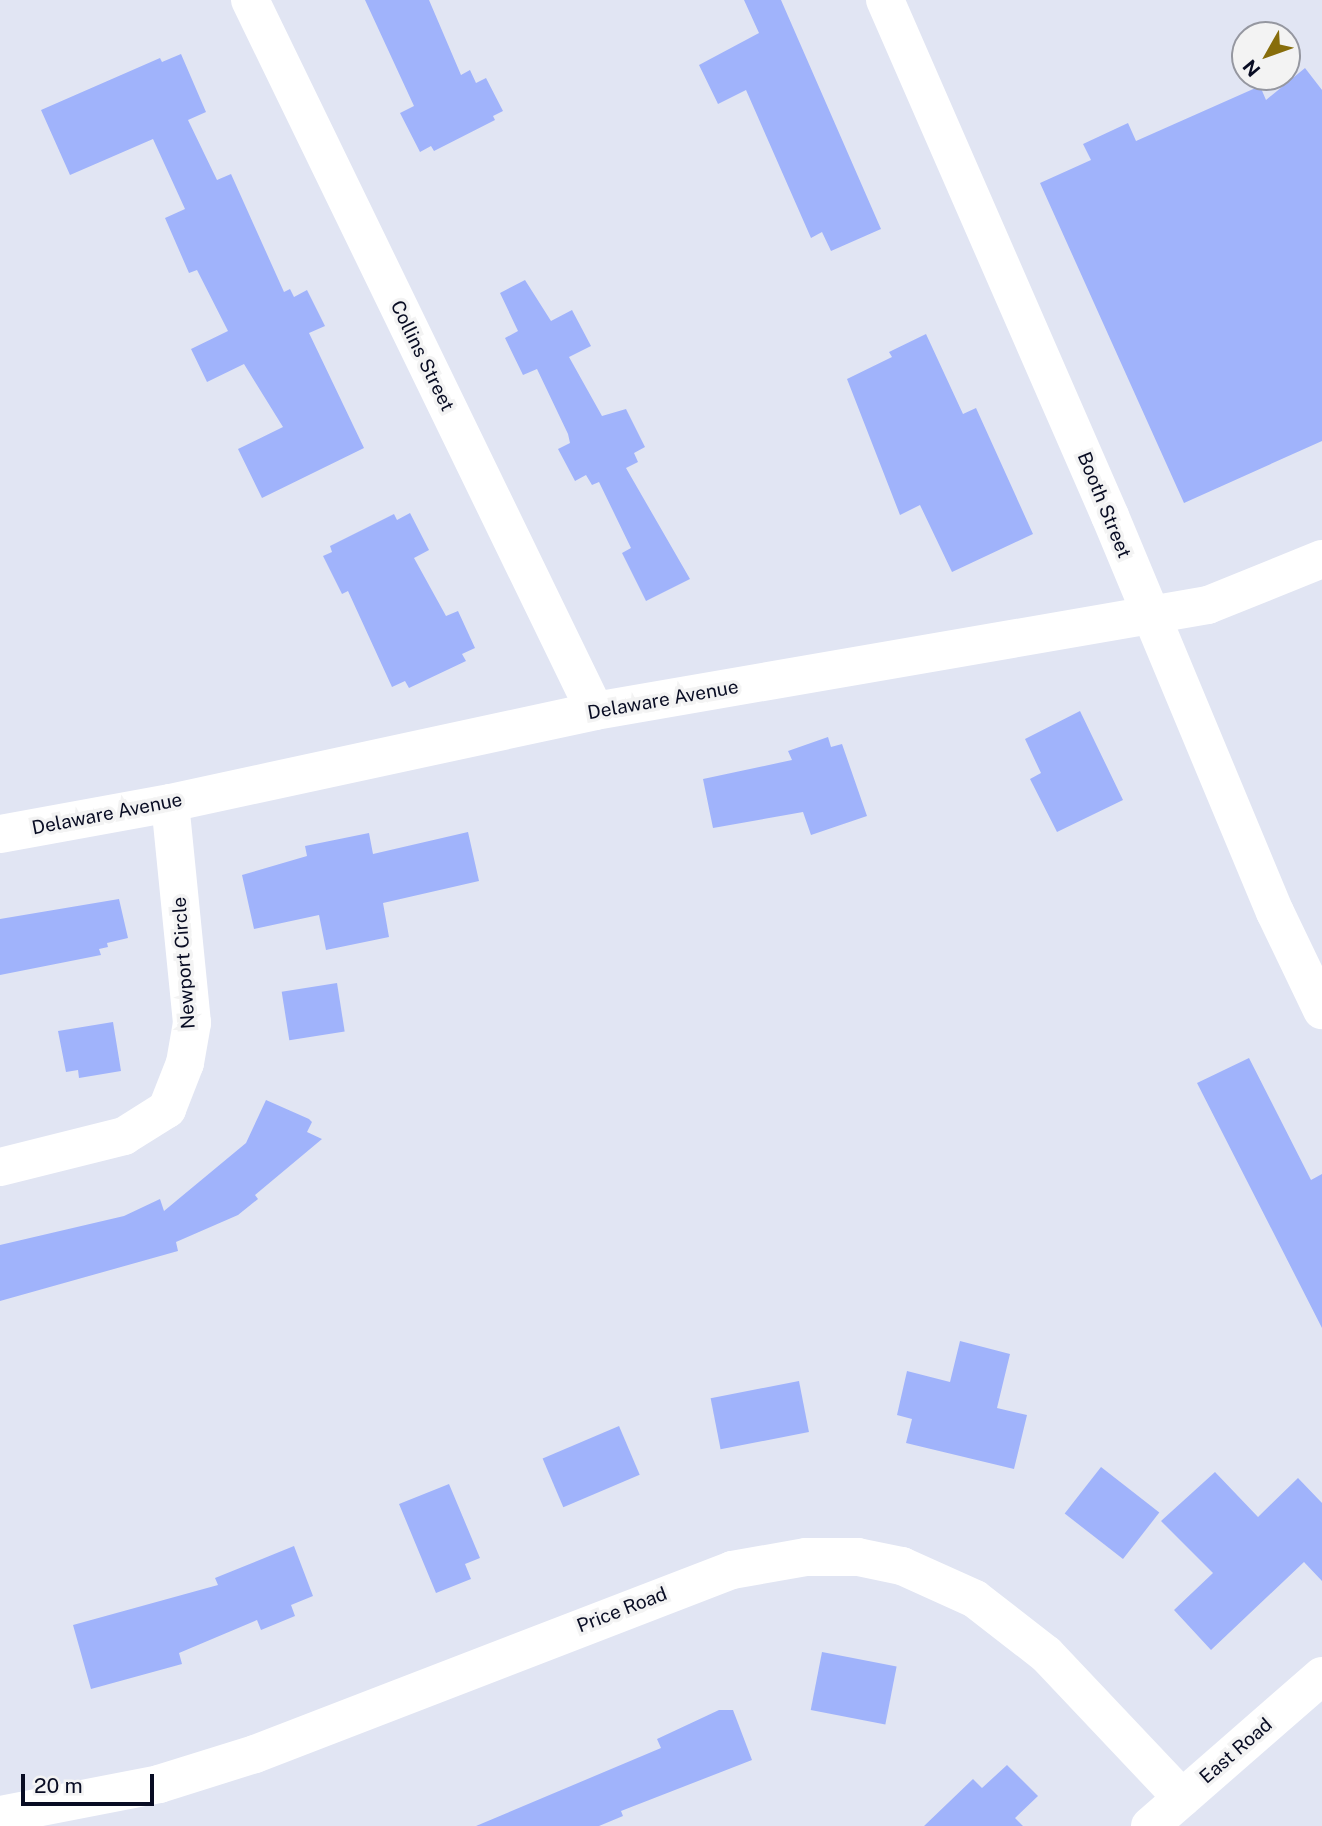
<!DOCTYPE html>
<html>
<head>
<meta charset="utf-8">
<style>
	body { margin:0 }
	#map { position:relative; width:1322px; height:1826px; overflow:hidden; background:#e1e5f3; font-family:"Public Sans",sans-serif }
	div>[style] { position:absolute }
	.building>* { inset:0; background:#a0b3fb; transform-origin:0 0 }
	.minor>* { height:38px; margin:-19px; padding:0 19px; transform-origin:19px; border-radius:19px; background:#fff }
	span { translate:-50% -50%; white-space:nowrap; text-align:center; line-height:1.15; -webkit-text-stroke:7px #f3f3f3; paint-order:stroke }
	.street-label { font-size:19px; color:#080c23 }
	.north { position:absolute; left:1231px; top:21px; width:70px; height:70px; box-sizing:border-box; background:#f3f3f3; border:2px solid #9597a0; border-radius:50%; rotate:230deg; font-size:19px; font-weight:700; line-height:28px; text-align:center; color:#080c23 }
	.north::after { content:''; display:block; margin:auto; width:24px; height:32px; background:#876d0b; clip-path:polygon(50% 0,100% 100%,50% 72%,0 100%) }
	.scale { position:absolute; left:21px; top:1774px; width:133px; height:32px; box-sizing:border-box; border:4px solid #080c23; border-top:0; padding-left:9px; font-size:21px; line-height:24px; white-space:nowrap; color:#080c23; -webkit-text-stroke:5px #f3f3f3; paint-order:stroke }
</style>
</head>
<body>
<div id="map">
	<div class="building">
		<div style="clip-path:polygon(365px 0,429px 0,461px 75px,470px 70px,476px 83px,486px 78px,503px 111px,493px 116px,495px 120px,434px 151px,431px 146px,420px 152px,400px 113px,414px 106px)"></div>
		<div style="clip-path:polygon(744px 0,781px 0,881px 229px,831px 251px,822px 232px,811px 238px,746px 90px,718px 104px,699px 65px,759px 33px)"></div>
		<div style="clip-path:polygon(181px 54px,206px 112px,188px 120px,217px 180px,231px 174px,284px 292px,290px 289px,294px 297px,307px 290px,325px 326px,309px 333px,364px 448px,262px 498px,238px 449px,283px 427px,244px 364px,207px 382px,191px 349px,228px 331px,197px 270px,189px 273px,165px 218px,185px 209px,153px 139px,70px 175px,41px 110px,160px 58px,162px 62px)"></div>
		<div style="clip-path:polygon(1305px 68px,1322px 90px,1322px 441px,1184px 503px,1040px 183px,1091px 160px,1083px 144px,1128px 123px,1136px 141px,1260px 86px,1266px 100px)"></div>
		<div style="clip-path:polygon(525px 280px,551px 321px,572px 310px,591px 346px,569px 357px,602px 416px,626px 409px,645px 447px,634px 453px,638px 462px,626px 468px,690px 579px,646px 601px,622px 553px,631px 548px,599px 482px,592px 485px,586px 475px,575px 481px,558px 449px,570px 443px,568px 434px,537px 369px,523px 375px,505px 338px,518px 331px,500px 293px)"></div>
		<div style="clip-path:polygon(926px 334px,963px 414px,976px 408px,1033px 534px,952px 572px,920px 505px,900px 515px,847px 379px,892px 357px,889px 352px)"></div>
		<div style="clip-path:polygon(410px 513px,429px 550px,414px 558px,446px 616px,458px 611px,475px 648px,462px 654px,466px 661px,409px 688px,405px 681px,392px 687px,348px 591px,342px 594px,323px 556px,332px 552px,330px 546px,394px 514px,397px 520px)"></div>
		<div style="clip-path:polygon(1080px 711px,1123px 800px,1057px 832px,1030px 779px,1041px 773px,1025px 739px)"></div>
		<div style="clip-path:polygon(828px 737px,831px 747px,842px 744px,867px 816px,811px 835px,803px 812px,713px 828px,703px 779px,792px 760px,788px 751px)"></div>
		<div style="clip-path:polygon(468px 832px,479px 881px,383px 903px,389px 937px,326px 950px,319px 915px,254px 929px,242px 875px,307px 856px,305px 846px,369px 833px,373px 854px)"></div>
		<div style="clip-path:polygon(119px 899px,128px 938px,107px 943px,108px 947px,99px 949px,101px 955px,0 975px,0 919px)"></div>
		<div style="left:337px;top:983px;width:49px;height:56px;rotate:81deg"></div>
		<div style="clip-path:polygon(113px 1022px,121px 1071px,79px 1078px,78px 1070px,66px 1072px,58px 1031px)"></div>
		<div style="clip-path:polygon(1249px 1058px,1311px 1180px,1322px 1174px,1322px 1328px,1197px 1083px)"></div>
		<div style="clip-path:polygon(266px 1100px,309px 1119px,312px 1122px,307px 1132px,322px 1139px,255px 1195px,258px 1199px,238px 1215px,176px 1242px,178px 1251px,0 1301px,0 1245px,124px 1216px,160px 1199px,164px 1211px,246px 1143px)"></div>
		<div style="clip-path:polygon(960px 1341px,1010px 1354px,997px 1408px,1027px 1415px,1014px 1469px,906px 1443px,912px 1419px,897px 1415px,907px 1371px,950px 1382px)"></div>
		<div style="left:799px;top:1381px;width:52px;height:90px;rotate:79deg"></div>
		<div style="left:619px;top:1426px;width:53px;height:83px;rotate:67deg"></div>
		<div style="left:1101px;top:1467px;width:74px;height:59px;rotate:38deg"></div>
		<div style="clip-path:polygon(1215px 1472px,1258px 1517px,1298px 1478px,1322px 1503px,1322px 1581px,1304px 1562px,1211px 1650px,1174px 1610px,1213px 1573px,1161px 1521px)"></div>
		<div style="clip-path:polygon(449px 1484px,480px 1558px,465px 1564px,471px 1579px,436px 1593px,399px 1504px)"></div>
		<div style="clip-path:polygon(294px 1546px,313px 1596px,291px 1605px,295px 1616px,261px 1630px,257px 1620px,179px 1653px,182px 1664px,91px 1689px,73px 1625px,218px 1585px,215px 1578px)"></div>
		<div style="left:822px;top:1652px;width:76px;height:59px;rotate:11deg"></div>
		<div style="clip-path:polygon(719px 1710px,733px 1710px,752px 1760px,621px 1811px,623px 1816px,599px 1826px,476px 1826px,661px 1748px,657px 1739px)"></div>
		<div style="clip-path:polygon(1007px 1765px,1038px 1796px,1015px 1818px,1023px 1826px,924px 1826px,973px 1779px,982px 1788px)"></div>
	</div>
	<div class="minor">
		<div style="left:250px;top:0;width:790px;rotate:64.12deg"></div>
		<div style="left:885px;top:0;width:563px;rotate:66.44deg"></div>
		<div style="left:1110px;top:516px;width:429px;rotate:67.4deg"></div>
		<div style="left:1275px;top:912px;width:109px;rotate:64.4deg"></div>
		<div style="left:0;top:834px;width:173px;rotate:-10.3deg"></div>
		<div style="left:170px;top:803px;width:435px;rotate:-12.2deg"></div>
		<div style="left:595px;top:711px;width:622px;rotate:-9.81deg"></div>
		<div style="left:1208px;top:605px;width:123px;rotate:-22deg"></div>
		<div style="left:0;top:1167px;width:128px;rotate:-14deg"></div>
		<div style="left:124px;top:1136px;width:51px;rotate:-32.1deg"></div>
		<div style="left:167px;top:1109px;width:49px;rotate:-68.6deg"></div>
		<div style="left:185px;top:1063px;width:41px;rotate:-80.1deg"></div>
		<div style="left:192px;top:1023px;width:221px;rotate:-95.7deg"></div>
		<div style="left:0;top:1815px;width:162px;rotate:-11deg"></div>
		<div style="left:159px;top:1784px;width:101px;rotate:-17.4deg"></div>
		<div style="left:255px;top:1754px;width:511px;rotate:-21.09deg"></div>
		<div style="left:732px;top:1570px;width:75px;rotate:-10deg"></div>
		<div style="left:806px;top:1557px;width:52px"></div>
		<div style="left:858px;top:1557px;width:45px;rotate:11.6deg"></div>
		<div style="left:902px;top:1566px;width:80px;rotate:24.3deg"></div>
		<div style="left:975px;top:1599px;width:90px;rotate:37.8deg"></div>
		<div style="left:1046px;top:1654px;width:198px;rotate:46.6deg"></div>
		<div style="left:1150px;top:1826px;width:228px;rotate:-41.1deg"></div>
	</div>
	<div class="street-label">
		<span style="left:422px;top:356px;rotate:64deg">Collins Street</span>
		<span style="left:1104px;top:505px;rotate:68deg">Booth Street</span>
		<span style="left:663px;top:700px;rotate:-10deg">Delaware Avenue</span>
		<span style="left:107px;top:814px;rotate:-11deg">Delaware Avenue</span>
		<span style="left:184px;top:963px;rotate:-94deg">Newport Circle</span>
		<span style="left:622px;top:1610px;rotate:-21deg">Price Road</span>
		<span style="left:1236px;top:1751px;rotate:-41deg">East Road</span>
	</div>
	<div class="north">N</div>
	<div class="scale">20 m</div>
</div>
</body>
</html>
